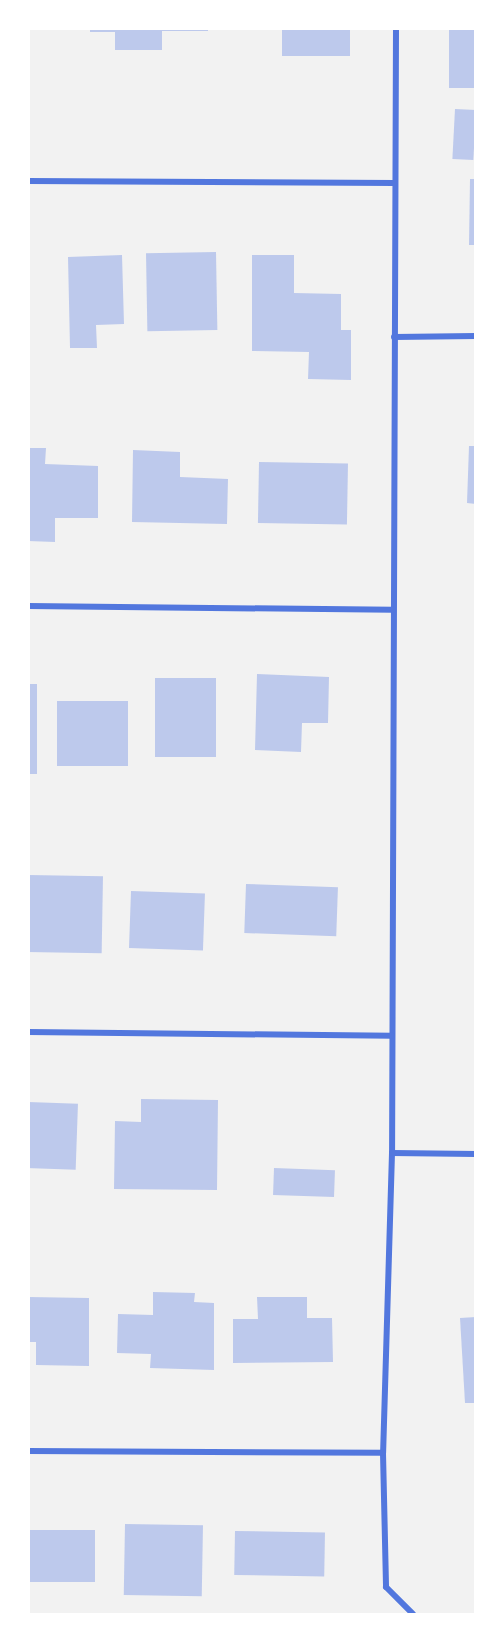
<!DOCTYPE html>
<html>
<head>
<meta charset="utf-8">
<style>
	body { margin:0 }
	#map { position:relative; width:504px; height:1643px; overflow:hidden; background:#f2f2f2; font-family:"Nunito Sans",sans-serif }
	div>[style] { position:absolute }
	.building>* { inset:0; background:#bdc9ec; transform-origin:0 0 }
	.minor>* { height:6px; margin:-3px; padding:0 3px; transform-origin:3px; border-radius:3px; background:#5277de }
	span { translate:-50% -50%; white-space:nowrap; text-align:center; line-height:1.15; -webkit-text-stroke:4.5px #fff; paint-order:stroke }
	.frame { position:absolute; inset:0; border:30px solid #fff; pointer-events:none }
</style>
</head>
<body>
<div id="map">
	<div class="building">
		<div style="clip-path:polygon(90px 28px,208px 28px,208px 31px,162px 31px,162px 50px,115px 50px,115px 32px,90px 32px)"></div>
		<div style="left:282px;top:28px;width:68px;height:28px"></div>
		<div style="left:449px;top:28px;width:27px;height:60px"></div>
		<div style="left:455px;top:109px;width:21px;height:50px;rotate:3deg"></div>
		<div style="clip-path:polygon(470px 179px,476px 179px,476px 245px,469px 245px)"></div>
		<div style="left:216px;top:252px;width:78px;height:70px;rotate:89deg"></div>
		<div style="clip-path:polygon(122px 255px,124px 324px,96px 325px,97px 348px,70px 348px,68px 257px)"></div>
		<div style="clip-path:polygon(252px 255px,294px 255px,294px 293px,341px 294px,341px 330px,351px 330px,351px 380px,308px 379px,309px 352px,252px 351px)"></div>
		<div style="clip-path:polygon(469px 446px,476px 446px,476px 504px,467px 503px)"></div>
		<div style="clip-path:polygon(28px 448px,46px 448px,45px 464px,98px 466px,98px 518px,55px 518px,55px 542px,28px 541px)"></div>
		<div style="clip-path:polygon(133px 450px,180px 452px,180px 477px,228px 479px,227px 524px,132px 522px)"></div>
		<div style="left:259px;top:462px;width:89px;height:61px;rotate:1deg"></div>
		<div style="clip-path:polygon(257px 674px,329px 677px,328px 723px,302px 723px,301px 752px,255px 750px)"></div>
		<div style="left:155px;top:678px;width:61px;height:79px"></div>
		<div style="left:28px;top:684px;width:9px;height:90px"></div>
		<div style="left:128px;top:701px;width:65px;height:71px;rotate:90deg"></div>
		<div style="left:28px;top:875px;width:75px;height:77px;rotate:1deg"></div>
		<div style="left:246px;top:884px;width:92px;height:49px;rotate:2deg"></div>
		<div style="left:131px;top:891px;width:74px;height:57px;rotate:2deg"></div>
		<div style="clip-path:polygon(141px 1099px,218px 1100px,217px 1190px,114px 1189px,115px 1121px,141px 1122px)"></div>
		<div style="left:28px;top:1102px;width:50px;height:66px;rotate:2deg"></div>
		<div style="left:274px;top:1168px;width:61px;height:27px;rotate:2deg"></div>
		<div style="clip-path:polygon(153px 1292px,195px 1293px,194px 1302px,214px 1303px,214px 1370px,150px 1368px,151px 1354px,117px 1353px,118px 1314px,153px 1315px)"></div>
		<div style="clip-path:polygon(28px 1297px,89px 1298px,89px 1366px,36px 1365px,36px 1342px,28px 1342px)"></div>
		<div style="clip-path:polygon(257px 1297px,307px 1297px,307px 1318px,332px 1318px,333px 1362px,233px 1363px,233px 1319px,258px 1319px)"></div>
		<div style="clip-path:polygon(476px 1317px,476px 1403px,465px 1403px,460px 1318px)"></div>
		<div style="left:125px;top:1524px;width:78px;height:71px;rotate:1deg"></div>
		<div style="left:28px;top:1530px;width:67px;height:52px"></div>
		<div style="left:235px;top:1531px;width:90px;height:44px;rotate:1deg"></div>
	</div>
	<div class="minor">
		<div style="left:396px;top:28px;width:1125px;rotate:90.2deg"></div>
		<div style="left:392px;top:1153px;width:300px;rotate:91.7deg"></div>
		<div style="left:383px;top:1453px;width:134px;rotate:88.7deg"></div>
		<div style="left:386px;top:1587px;width:38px;rotate:45deg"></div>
		<div style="left:28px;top:181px;width:367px;rotate:0.3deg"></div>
		<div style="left:394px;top:337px;width:82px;rotate:-0.7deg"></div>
		<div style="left:28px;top:606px;width:365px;rotate:0.6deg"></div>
		<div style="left:28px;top:1032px;width:364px;rotate:0.6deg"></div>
		<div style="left:392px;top:1153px;width:84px;rotate:0.7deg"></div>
		<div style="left:28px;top:1451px;width:355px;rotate:0.3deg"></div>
	</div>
	<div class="frame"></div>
</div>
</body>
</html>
